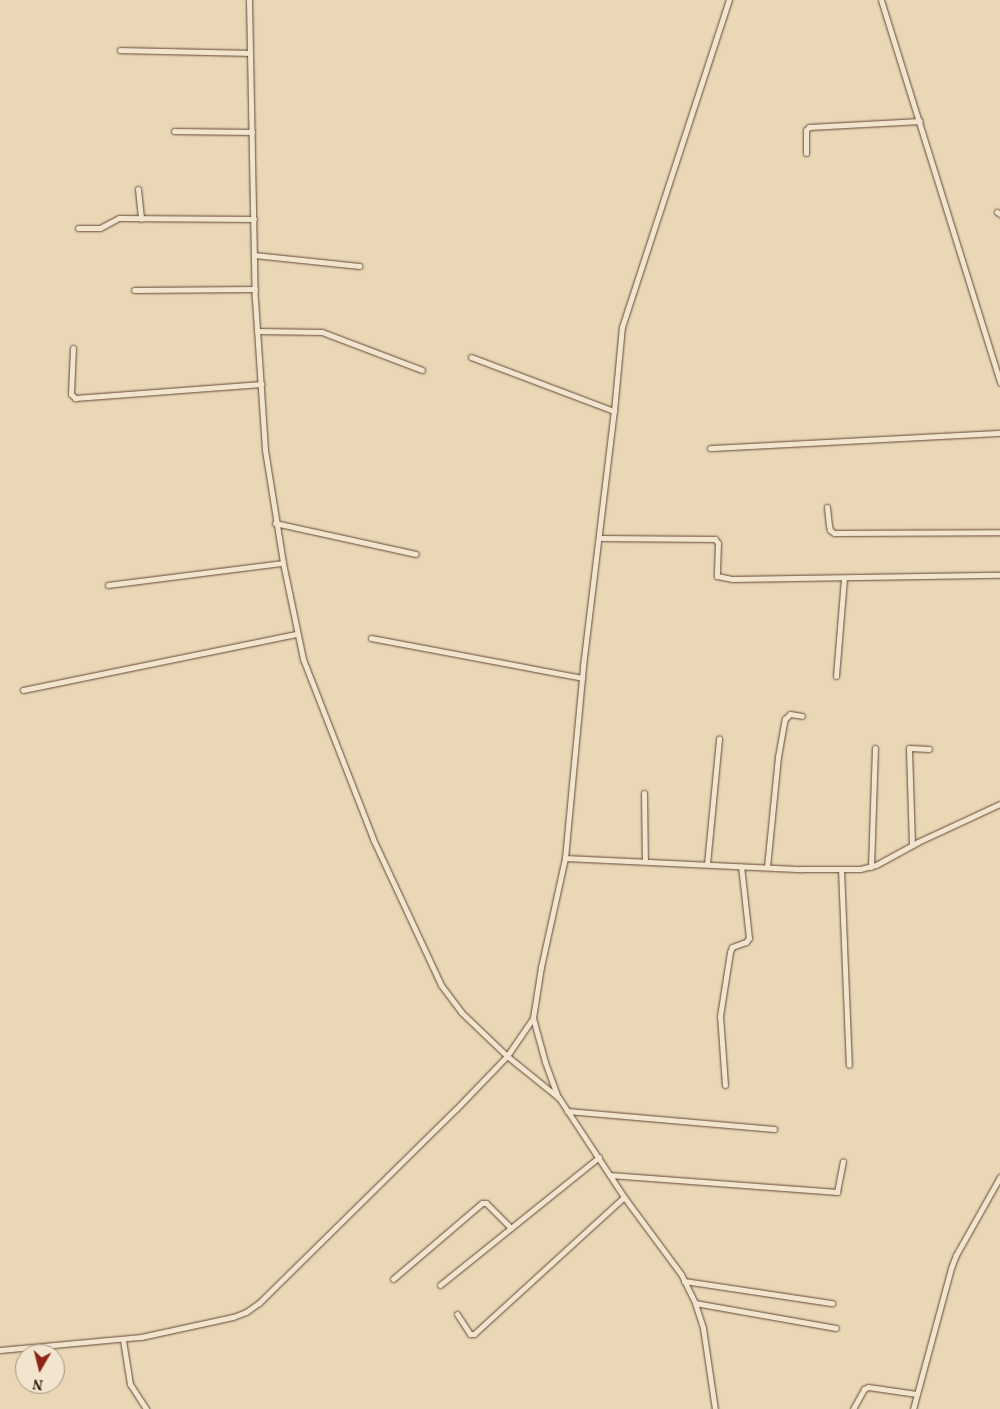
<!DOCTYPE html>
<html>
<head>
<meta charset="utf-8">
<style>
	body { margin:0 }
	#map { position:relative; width:1000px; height:1409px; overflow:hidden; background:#e9d7b5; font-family:Vollkorn,serif }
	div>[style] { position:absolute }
	.roads { filter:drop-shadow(0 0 1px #624837) drop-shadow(0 0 1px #624837) }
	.minor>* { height:5px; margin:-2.5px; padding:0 2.5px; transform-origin:2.5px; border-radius:2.5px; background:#f1e5cf }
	span { translate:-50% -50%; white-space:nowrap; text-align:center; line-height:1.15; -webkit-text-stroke:5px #f1e5cf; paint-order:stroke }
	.north { position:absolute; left:15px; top:1344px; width:50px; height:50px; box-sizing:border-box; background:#f1e5cf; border:1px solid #a69381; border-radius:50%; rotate:188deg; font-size:14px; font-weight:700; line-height:20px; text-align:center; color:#35180d }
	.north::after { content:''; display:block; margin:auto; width:18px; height:22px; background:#8f2418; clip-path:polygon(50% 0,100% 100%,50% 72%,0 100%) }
</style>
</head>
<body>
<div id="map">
	<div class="roads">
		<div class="minor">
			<div style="left:249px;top:0;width:299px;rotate:88.9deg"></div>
			<div style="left:255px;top:299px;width:151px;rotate:86.2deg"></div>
			<div style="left:265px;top:450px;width:114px;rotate:80.9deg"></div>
			<div style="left:283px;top:563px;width:98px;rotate:78.2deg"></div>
			<div style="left:303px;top:659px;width:193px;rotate:68.7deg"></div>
			<div style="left:373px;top:839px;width:161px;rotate:65deg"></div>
			<div style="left:441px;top:985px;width:34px;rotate:53deg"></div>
			<div style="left:461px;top:1012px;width:64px;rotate:43.7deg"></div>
			<div style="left:507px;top:1056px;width:67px;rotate:38.9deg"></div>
			<div style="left:559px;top:1098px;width:118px;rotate:56.7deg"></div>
			<div style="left:624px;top:1197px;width:96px;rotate:53.5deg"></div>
			<div style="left:681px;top:1274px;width:32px;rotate:64deg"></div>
			<div style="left:695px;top:1303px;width:26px;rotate:72deg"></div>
			<div style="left:703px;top:1328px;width:82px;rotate:81.6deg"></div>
			<div style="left:881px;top:0;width:401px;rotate:72.7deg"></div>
			<div style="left:120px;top:50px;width:130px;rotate:1.3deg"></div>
			<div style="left:174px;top:131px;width:78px;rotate:0.7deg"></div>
			<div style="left:806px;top:153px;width:23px;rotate:-90deg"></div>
			<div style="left:806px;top:130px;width:4px;rotate:-45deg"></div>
			<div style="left:809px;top:127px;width:111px;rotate:-3.1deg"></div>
			<div style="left:138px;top:189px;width:30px;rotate:84deg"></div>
			<div style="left:997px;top:212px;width:4px;rotate:34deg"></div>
			<div style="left:78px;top:228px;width:22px"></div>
			<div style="left:100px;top:228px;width:21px;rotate:-28deg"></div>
			<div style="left:119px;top:218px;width:135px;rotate:0.4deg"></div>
			<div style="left:254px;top:255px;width:106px;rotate:6deg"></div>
			<div style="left:134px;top:290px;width:121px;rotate:-0.5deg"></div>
			<div style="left:257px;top:331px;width:65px;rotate:0.9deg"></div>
			<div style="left:322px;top:332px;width:107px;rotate:20.8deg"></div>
			<div style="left:73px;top:348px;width:46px;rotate:92.5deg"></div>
			<div style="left:71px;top:394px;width:6px;rotate:45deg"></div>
			<div style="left:75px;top:398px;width:187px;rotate:-4.3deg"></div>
			<div style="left:471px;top:357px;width:153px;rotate:20.7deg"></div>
			<div style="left:710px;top:448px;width:290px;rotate:-3deg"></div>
			<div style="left:827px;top:507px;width:18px;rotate:84deg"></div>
			<div style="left:829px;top:525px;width:5px;rotate:79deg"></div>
			<div style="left:830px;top:530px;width:5px;rotate:37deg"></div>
			<div style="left:834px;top:533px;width:166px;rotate:-0.3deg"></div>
			<div style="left:275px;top:523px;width:144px;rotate:12.4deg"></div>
			<div style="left:599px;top:538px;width:116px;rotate:0.5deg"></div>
			<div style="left:715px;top:539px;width:5px;rotate:53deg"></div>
			<div style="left:718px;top:543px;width:33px;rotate:92deg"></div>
			<div style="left:717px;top:576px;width:15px;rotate:11deg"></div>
			<div style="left:732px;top:579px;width:268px;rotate:-0.9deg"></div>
			<div style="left:108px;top:585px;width:176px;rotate:-7.2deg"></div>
			<div style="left:371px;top:638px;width:215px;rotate:10.7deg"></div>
			<div style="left:836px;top:676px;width:97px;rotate:-85.3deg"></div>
			<div style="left:23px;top:690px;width:280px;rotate:-11.6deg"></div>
			<div style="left:644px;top:793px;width:68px;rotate:89.2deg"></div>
			<div style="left:912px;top:845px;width:97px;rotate:-91.8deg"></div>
			<div style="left:909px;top:748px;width:20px;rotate:3deg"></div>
			<div style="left:565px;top:858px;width:193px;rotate:-84.6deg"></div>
			<div style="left:583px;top:666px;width:257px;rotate:-83.1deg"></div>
			<div style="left:614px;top:411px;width:84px;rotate:-84.6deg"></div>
			<div style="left:622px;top:327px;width:344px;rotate:-71.9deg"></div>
			<div style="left:707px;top:864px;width:126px;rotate:-84.5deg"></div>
			<div style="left:767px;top:867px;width:111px;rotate:-84.3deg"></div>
			<div style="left:778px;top:757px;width:39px;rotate:-80deg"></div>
			<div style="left:785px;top:719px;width:7px;rotate:-45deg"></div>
			<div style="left:790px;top:714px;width:12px;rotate:9deg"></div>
			<div style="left:871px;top:867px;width:119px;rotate:-88.1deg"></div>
			<div style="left:841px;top:869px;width:196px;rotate:87.7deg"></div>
			<div style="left:533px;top:1018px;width:46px;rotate:74.7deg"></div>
			<div style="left:545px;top:1062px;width:38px;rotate:70deg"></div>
			<div style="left:725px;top:1085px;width:69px;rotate:-94.1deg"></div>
			<div style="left:720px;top:1016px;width:65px;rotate:-81.1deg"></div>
			<div style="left:730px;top:952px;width:5px;rotate:-68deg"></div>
			<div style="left:732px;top:947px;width:15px;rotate:-20deg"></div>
			<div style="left:746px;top:942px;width:5px;rotate:-53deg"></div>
			<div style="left:749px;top:938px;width:72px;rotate:-96.3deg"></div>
			<div style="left:567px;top:1111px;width:208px;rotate:5deg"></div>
			<div style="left:610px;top:1175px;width:228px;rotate:4.3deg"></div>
			<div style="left:837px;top:1192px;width:31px;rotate:-79deg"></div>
			<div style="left:393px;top:1279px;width:117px;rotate:-40.5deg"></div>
			<div style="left:482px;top:1203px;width:4px"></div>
			<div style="left:486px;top:1203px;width:35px;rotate:45deg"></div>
			<div style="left:684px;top:1281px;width:150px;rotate:8.5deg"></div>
			<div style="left:440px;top:1285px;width:204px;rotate:-38.8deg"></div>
			<div style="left:695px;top:1303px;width:143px;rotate:10.1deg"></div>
			<div style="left:457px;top:1314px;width:24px;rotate:57deg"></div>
			<div style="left:470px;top:1334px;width:4px"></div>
			<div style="left:474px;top:1334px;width:203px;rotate:-42.4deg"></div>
			<div style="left:123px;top:1340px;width:45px;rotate:81deg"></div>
			<div style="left:130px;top:1384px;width:30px;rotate:57deg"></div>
			<div style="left:0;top:1350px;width:142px;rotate:-5.3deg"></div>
			<div style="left:141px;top:1337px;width:94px;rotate:-12.3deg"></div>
			<div style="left:233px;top:1317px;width:14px;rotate:-21deg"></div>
			<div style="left:246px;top:1312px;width:16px;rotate:-35deg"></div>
			<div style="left:259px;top:1303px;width:276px;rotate:-44.6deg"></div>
			<div style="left:456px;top:1109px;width:74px;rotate:-46.1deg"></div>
			<div style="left:507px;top:1056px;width:46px;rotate:-55.6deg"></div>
			<div style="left:533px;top:1018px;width:52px;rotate:-81.1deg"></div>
			<div style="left:541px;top:967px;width:112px;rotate:-77.6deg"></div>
			<div style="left:565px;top:858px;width:237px;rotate:2.7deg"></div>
			<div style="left:802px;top:869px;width:58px"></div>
			<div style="left:860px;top:869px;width:16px;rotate:-14deg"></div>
			<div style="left:876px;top:865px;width:48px;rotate:-28.7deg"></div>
			<div style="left:918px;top:842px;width:90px;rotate:-24.9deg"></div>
			<div style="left:853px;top:1409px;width:23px;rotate:-61deg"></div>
			<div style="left:864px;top:1389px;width:4px;rotate:-27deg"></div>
			<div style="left:868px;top:1387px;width:49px;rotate:8.1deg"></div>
			<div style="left:913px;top:1409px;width:146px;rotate:-74.9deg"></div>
			<div style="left:951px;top:1268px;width:14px;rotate:-69deg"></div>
			<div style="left:956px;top:1255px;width:90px;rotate:-60.6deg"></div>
		</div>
	</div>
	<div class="north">N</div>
</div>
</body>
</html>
